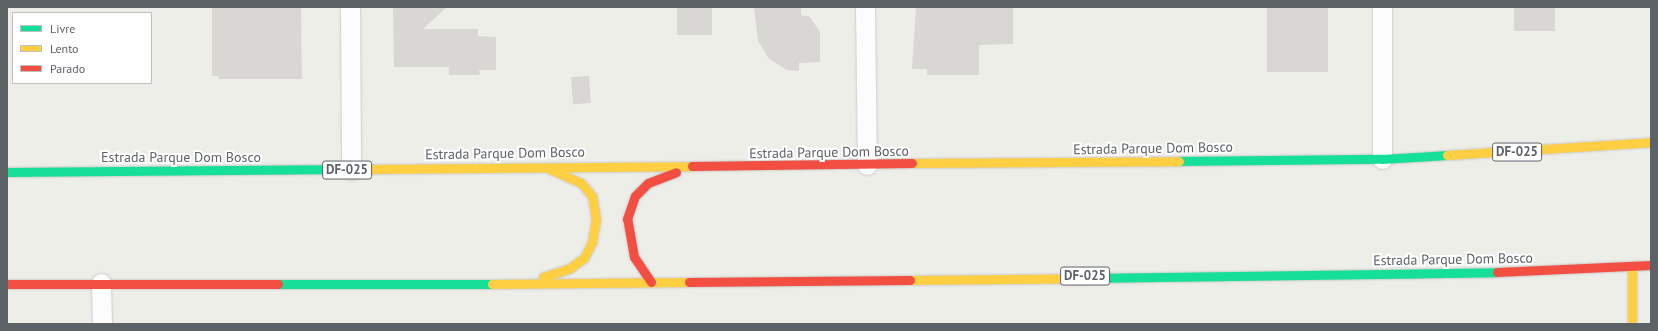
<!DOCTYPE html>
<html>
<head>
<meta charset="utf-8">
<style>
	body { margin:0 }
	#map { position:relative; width:1658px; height:331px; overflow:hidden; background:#eeeee9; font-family:"PT Sans",sans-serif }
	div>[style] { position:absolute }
	.building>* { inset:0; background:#d8d7d4; transform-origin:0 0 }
	.roads { filter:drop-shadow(0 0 1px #cbcbcb) drop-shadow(0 0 1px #cbcbcb) }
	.street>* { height:19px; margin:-9.5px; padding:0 9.5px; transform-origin:9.5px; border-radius:9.5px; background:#fcfcfc }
	.fast>* { height:9px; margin:-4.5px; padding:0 4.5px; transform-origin:4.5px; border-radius:4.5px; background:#16e098 }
	.slow>* { height:9px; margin:-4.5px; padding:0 4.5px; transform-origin:4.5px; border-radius:4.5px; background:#ffcf43 }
	.jam>* { height:9px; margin:-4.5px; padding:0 4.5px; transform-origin:4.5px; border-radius:4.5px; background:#f24e42 }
	span { translate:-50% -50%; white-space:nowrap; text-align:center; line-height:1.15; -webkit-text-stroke:4px #fff; paint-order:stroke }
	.shield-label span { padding:1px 3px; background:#fff; border:1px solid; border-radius:3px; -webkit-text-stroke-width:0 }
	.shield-label { font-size:13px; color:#5d6267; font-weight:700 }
	.street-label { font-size:14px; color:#5d6267 }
	.frame { position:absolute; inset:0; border:8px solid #5d6267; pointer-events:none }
	.legend { position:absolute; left:12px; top:12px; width:140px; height:72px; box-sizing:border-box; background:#fff; border:1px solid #bec0c2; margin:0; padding:5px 7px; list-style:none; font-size:12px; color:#5d6267 }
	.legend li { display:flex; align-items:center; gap:8px; height:20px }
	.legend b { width:20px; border:1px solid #bec0c2 }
</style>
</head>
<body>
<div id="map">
	<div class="building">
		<div style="clip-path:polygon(212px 7px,301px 7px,302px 79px,219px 79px,219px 76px,212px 76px)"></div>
		<div style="clip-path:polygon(393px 7px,447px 7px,423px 29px,478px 29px,478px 36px,496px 37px,496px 70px,479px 70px,480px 75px,449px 75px,449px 67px,394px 67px)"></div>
		<div style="left:677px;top:7px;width:35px;height:28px"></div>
		<div style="clip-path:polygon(754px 7px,801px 7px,801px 15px,810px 17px,820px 32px,820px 62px,799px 63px,799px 71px,787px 70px,769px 59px,758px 41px)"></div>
		<div style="clip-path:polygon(916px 7px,1013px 7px,1013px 44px,979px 45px,979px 75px,927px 75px,927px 69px,912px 69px)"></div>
		<div style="left:1267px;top:7px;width:61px;height:65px"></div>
		<div style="left:1514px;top:7px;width:41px;height:24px"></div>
		<div style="left:589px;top:76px;width:27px;height:18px;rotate:86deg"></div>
	</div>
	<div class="roads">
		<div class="street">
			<div style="left:350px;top:7px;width:163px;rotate:89.6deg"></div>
			<div style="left:865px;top:7px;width:158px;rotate:89.3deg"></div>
			<div style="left:1382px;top:7px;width:152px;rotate:90deg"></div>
			<div style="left:101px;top:283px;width:41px;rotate:88.6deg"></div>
		</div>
		<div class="fast">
			<div style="left:1179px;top:161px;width:203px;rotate:-0.6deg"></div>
			<div style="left:1382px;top:159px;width:65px;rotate:-3.5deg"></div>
			<div style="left:7px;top:172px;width:366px;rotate:-0.5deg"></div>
			<div style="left:1089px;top:278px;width:408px;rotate:-0.8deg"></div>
			<div style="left:278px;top:284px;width:214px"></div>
		</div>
		<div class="slow">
			<div style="left:1447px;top:155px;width:204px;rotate:-3.6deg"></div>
			<div style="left:912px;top:163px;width:267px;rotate:-0.4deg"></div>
			<div style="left:373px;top:169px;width:319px;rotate:-0.5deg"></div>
			<div style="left:1632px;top:267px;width:57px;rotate:90deg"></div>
			<div style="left:543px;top:277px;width:28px;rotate:-18deg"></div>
			<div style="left:570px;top:268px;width:17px;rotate:-36deg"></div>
			<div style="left:584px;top:258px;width:18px;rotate:-63deg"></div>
			<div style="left:592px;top:242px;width:22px;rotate:-80deg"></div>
			<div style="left:596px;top:220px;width:24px;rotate:-99deg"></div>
			<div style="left:592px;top:196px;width:17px;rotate:-130deg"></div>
			<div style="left:581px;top:183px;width:34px;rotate:-156deg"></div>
			<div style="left:910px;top:280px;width:179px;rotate:-0.6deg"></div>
			<div style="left:492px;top:284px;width:197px;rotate:-0.6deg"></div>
		</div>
		<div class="jam">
			<div style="left:692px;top:166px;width:220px;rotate:-0.8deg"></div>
			<div style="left:1497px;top:272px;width:154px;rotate:-2.6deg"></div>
			<div style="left:651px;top:282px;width:30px;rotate:-124deg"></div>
			<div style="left:634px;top:257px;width:39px;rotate:-100deg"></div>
			<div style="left:627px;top:219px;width:24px;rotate:-71deg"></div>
			<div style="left:635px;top:196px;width:18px;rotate:-45deg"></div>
			<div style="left:648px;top:183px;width:30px;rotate:-21deg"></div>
			<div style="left:689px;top:282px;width:221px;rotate:-0.5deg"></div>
			<div style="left:7px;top:284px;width:271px"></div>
		</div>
	</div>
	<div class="shield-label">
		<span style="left:1517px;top:152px">DF-025</span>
		<span style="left:347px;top:170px">DF-025</span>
		<span style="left:1085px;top:276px">DF-025</span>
	</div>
	<div class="street-label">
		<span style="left:1153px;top:148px;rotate:-1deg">Estrada Parque Dom Bosco</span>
		<span style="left:829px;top:152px;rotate:-1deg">Estrada Parque Dom Bosco</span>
		<span style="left:505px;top:153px;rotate:-1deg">Estrada Parque Dom Bosco</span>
		<span style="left:181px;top:157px">Estrada Parque Dom Bosco</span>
		<span style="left:1453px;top:259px;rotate:-1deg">Estrada Parque Dom Bosco</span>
	</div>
	<div class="frame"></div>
	<ul class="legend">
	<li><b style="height:5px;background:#16e098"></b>Livre</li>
	<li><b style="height:5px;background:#ffcf43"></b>Lento</li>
	<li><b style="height:5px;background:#f24e42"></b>Parado</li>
	</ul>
</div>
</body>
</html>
